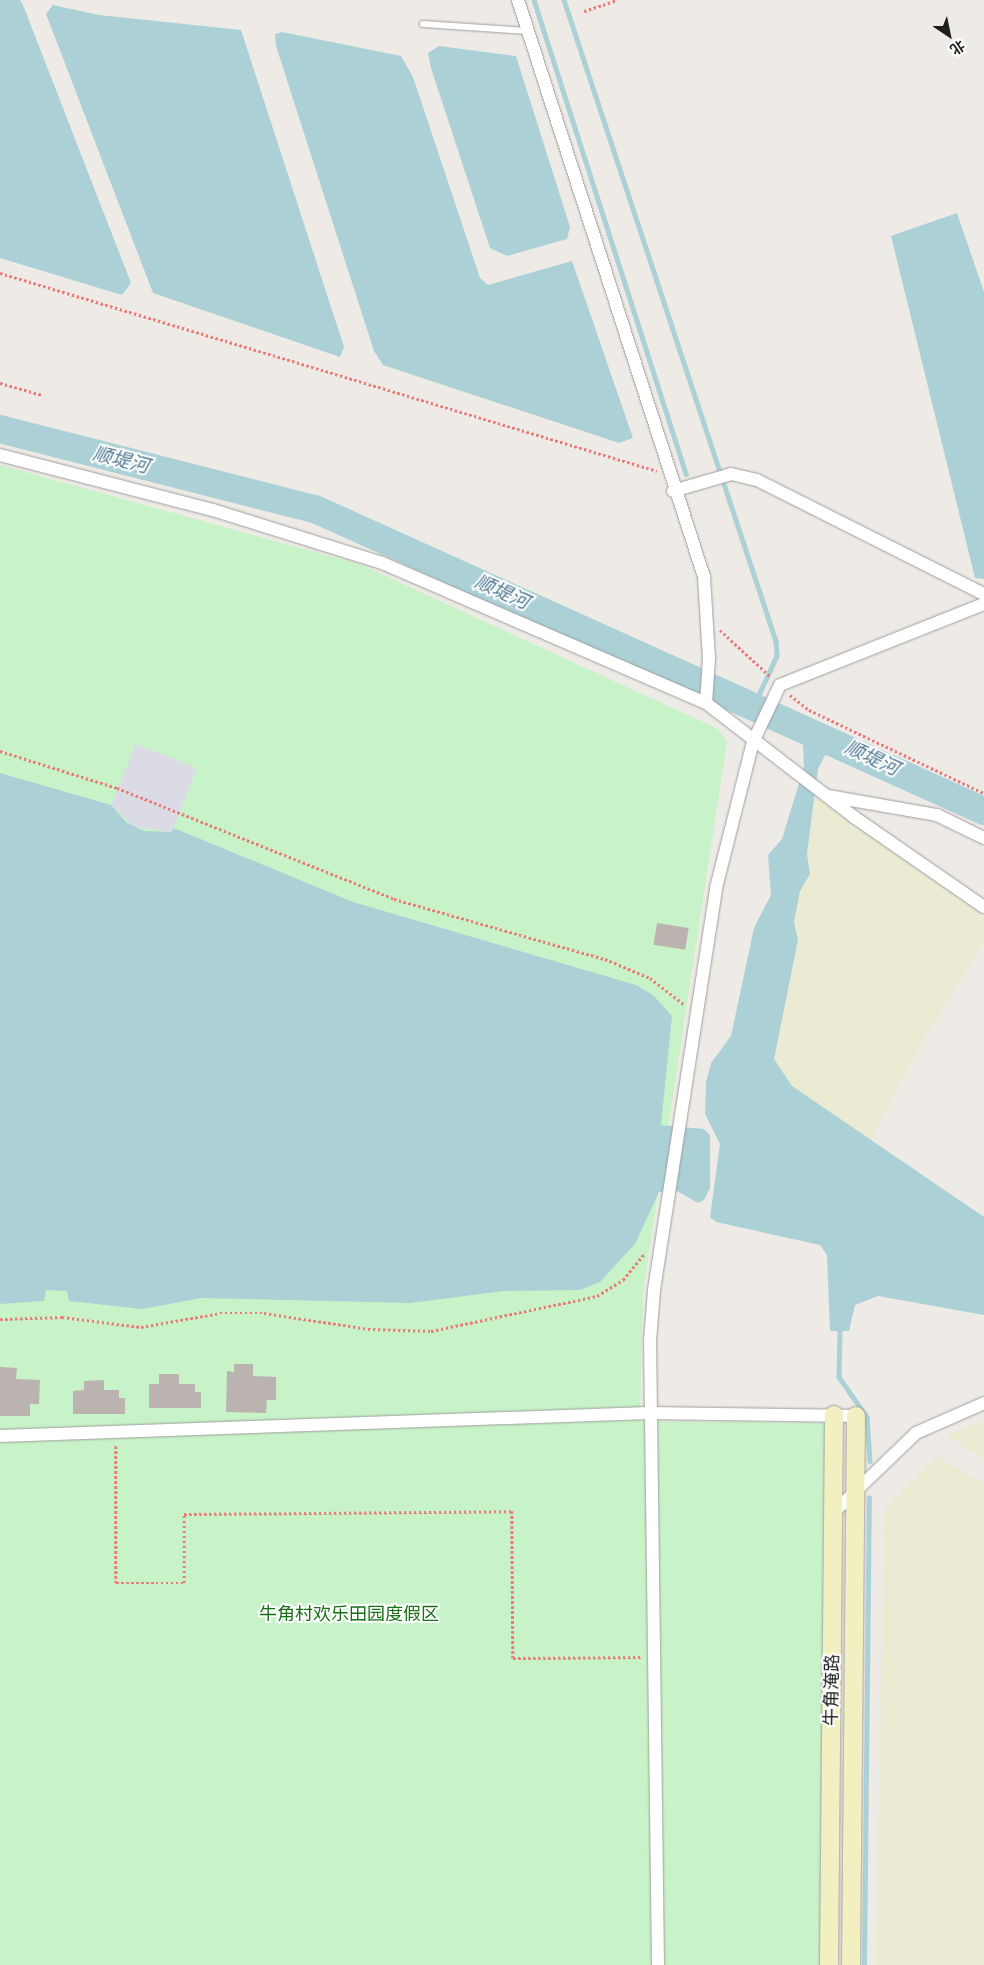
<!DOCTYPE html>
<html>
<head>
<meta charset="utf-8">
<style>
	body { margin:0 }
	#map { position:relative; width:984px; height:1965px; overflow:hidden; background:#eeeae6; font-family:Cabin,"Noto Sans SC",sans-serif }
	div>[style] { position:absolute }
	.farmland>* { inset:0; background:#ebead3 }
	.park>* { inset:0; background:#c8f3c8 }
	.plaza>* { inset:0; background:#dadbe4 }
	.water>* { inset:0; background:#abd1d7 }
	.stream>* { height:4.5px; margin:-2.25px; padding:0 2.25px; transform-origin:2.25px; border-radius:2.25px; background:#abd1d7 }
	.river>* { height:28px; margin:-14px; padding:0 14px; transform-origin:14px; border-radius:14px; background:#abd1d7 }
	.building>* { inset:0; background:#bbb3af; transform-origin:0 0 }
	.path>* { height:2.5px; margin-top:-1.25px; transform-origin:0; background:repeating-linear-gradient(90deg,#e97d7b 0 2.5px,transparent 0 5px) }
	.roads { filter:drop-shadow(0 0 1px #9f9f9f) drop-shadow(0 0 1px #9f9f9f) }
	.lane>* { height:6px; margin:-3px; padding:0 3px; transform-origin:3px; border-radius:3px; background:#fff }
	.street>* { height:12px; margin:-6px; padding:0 6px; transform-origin:6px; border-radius:6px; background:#fff }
	.secondary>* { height:18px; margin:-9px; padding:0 9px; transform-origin:9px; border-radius:9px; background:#f2f0c0 }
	span { translate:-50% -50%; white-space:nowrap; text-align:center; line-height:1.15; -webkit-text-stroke:4px #fff; paint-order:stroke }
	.park-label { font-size:18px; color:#197018 }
	.street-label { font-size:18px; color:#1e1e1e }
	.water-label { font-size:19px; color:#4f7894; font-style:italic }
	.north { position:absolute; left:924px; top:10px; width:50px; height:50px; -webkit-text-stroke:4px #fff; paint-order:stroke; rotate:146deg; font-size:14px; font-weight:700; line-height:20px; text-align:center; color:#1e1e1e }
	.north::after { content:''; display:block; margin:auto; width:18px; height:22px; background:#1e1e1e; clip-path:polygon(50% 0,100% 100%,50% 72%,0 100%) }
</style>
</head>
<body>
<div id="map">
	<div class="farmland">
		<div style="clip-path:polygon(816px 795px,984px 914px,984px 942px,919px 1047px,871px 1140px,792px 1086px,774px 1059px,798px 940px,794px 922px,800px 891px,810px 874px,807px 854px)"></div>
		<div style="clip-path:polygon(984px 1421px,984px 1460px,946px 1435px)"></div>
		<div style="clip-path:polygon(937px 1456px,984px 1484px,984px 1965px,876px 1965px,884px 1510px)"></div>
	</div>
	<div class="park">
		<div style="clip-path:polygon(0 465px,362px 565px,718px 729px,727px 742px,643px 1292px,640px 1421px,825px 1423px,820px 1965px,0 1965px)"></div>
	</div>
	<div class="plaza">
		<div style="clip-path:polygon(136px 744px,197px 768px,172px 832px,135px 827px,111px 805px)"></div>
	</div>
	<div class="water">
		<div style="clip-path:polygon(0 0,20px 0,23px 5px,131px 283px,122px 295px,0 258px)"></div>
		<div style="clip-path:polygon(53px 5px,99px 15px,241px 30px,344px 347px,340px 357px,153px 293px,46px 14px)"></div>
		<div style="clip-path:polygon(282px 32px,401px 56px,413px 77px,480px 278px,488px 285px,572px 261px,633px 438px,619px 443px,383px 365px,374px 351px,276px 46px,275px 34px)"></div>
		<div style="clip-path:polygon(439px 46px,516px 56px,570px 227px,567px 239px,507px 256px,490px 248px,431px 68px,428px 53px)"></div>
		<div style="clip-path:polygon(957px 213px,984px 292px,984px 579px,975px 578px,891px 236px)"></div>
		<div style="clip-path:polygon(802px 725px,833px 740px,818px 769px,807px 854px,810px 874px,800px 891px,794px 922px,798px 940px,774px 1059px,792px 1086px,984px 1217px,984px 1315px,878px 1296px,855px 1305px,849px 1331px,830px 1331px,827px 1255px,820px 1245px,716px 1222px,710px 1217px,720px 1144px,705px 1114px,706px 1082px,711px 1063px,731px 1036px,754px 928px,771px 895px,768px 855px,782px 839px,804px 767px)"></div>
		<div style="clip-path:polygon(0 773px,111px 805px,126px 822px,144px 831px,171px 832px,174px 828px,353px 902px,636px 985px,654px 996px,672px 1016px,661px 1125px,704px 1129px,710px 1135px,710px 1188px,704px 1200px,698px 1203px,677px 1191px,659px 1192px,635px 1244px,600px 1282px,580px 1290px,504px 1291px,410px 1303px,201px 1298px,142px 1309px,69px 1301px,67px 1291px,46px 1290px,44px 1301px,0 1304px)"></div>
	</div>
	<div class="stream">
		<div style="left:534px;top:0;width:498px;rotate:72.2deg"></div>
		<div style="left:564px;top:0;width:675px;rotate:71.7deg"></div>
		<div style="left:776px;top:641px;width:15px;rotate:86deg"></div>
		<div style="left:777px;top:656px;width:53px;rotate:114.6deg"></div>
		<div style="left:840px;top:1331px;width:46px;rotate:91.2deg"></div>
		<div style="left:839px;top:1377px;width:49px;rotate:55deg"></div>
		<div style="left:867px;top:1417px;width:44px;rotate:86.1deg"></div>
		<div style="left:864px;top:1965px;width:467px;rotate:-89.4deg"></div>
	</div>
	<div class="river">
		<div style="left:0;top:429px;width:325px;rotate:14.3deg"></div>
		<div style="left:315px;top:509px;width:734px;rotate:24.3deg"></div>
	</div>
	<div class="building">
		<div style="left:657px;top:923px;width:32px;height:22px;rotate:9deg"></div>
		<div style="clip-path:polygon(234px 1364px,253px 1364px,253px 1376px,276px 1377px,276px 1400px,267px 1400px,266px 1413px,226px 1412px,227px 1371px,234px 1372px)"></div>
		<div style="clip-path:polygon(0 1367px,17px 1368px,16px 1379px,40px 1380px,39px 1404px,30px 1404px,30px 1416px,0 1416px)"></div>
		<div style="clip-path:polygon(159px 1374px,179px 1374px,179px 1384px,195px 1384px,195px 1392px,201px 1392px,201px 1408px,149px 1408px,149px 1384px,159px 1384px)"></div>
		<div style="clip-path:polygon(104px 1380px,104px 1390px,119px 1390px,119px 1398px,125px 1398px,125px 1414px,73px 1414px,73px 1391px,84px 1390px,84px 1381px)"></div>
	</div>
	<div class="path">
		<div style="left:584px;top:11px;width:35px;rotate:-18deg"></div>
		<div style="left:0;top:273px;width:686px;rotate:16.77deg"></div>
		<div style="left:0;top:383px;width:44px;rotate:15.9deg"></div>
		<div style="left:720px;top:630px;width:69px;rotate:42.7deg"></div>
		<div style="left:790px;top:695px;width:24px;rotate:38deg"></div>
		<div style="left:809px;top:710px;width:194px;rotate:25.4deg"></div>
		<div style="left:0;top:751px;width:123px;rotate:17.5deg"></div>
		<div style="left:117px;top:788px;width:298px;rotate:21.8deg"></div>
		<div style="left:394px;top:899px;width:219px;rotate:15.9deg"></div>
		<div style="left:605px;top:959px;width:49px;rotate:22.9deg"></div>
		<div style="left:650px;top:978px;width:44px;rotate:37.6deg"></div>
		<div style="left:0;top:1319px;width:62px;rotate:-1.8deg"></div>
		<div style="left:62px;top:1317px;width:80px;rotate:7.2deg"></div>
		<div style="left:141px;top:1327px;width:80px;rotate:-10deg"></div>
		<div style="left:220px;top:1313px;width:44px"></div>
		<div style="left:264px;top:1313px;width:105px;rotate:8.7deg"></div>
		<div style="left:368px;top:1329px;width:63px;rotate:1.8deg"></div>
		<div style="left:431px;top:1331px;width:170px;rotate:-11.9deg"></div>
		<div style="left:597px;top:1296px;width:31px;rotate:-32deg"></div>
		<div style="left:623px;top:1280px;width:35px;rotate:-51deg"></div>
		<div style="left:116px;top:1446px;width:137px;rotate:90deg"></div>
		<div style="left:116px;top:1583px;width:68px"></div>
		<div style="left:184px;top:1583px;width:69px;rotate:-90deg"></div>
		<div style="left:184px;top:1514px;width:328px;rotate:-0.5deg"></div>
		<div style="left:512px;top:1511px;width:147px;rotate:89.6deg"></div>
		<div style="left:513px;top:1658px;width:128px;rotate:-0.4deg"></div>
	</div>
	<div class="roads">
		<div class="lane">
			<div style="left:423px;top:24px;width:105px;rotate:3.8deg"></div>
		</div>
		<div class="street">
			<div style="left:518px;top:0;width:606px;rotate:72.13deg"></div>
			<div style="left:704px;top:577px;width:81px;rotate:86.5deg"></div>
			<div style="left:709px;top:658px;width:45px;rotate:93.8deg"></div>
			<div style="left:0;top:455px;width:220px;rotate:14.5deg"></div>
			<div style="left:213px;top:510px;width:177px;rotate:17.4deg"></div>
			<div style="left:382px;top:563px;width:353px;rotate:23.4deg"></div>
			<div style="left:706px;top:703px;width:187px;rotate:37.6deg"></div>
			<div style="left:854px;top:817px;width:158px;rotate:34.7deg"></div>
			<div style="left:673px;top:491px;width:60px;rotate:-16.3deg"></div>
			<div style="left:731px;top:474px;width:27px;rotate:13deg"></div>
			<div style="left:757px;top:480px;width:254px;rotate:26.7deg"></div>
			<div style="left:828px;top:796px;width:111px;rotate:9.9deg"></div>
			<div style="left:937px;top:815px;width:52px;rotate:26.1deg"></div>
			<div style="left:0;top:1436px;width:648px;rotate:-2.03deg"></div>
			<div style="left:648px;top:1413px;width:208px;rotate:0.8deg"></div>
			<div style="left:833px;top:1513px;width:115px;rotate:-43.9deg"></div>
			<div style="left:916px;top:1433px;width:74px;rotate:-23.8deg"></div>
			<div style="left:658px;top:1965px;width:624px;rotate:-90.73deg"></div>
			<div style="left:650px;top:1341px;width:51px;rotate:-85.5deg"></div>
			<div style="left:654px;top:1290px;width:407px;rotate:-81.2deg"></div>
			<div style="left:716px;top:888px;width:151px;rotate:-75.8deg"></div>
			<div style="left:753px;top:742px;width:63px;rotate:-64.7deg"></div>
			<div style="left:780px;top:685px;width:219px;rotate:-21.7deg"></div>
		</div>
		<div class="secondary">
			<div style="left:829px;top:1965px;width:550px;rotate:-89.48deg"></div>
			<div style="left:851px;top:1965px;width:549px;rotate:-89.48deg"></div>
		</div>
	</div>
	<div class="park-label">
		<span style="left:349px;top:1614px">牛角村欢乐田园度假区</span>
	</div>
	<div class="street-label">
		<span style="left:832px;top:1690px;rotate:-89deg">牛角淹路</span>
	</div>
	<div class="water-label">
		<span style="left:121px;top:460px;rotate:14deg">顺堤河</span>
		<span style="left:502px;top:592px;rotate:24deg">顺堤河</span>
		<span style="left:872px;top:758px;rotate:25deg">顺堤河</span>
	</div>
	<div class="north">北</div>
</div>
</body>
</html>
